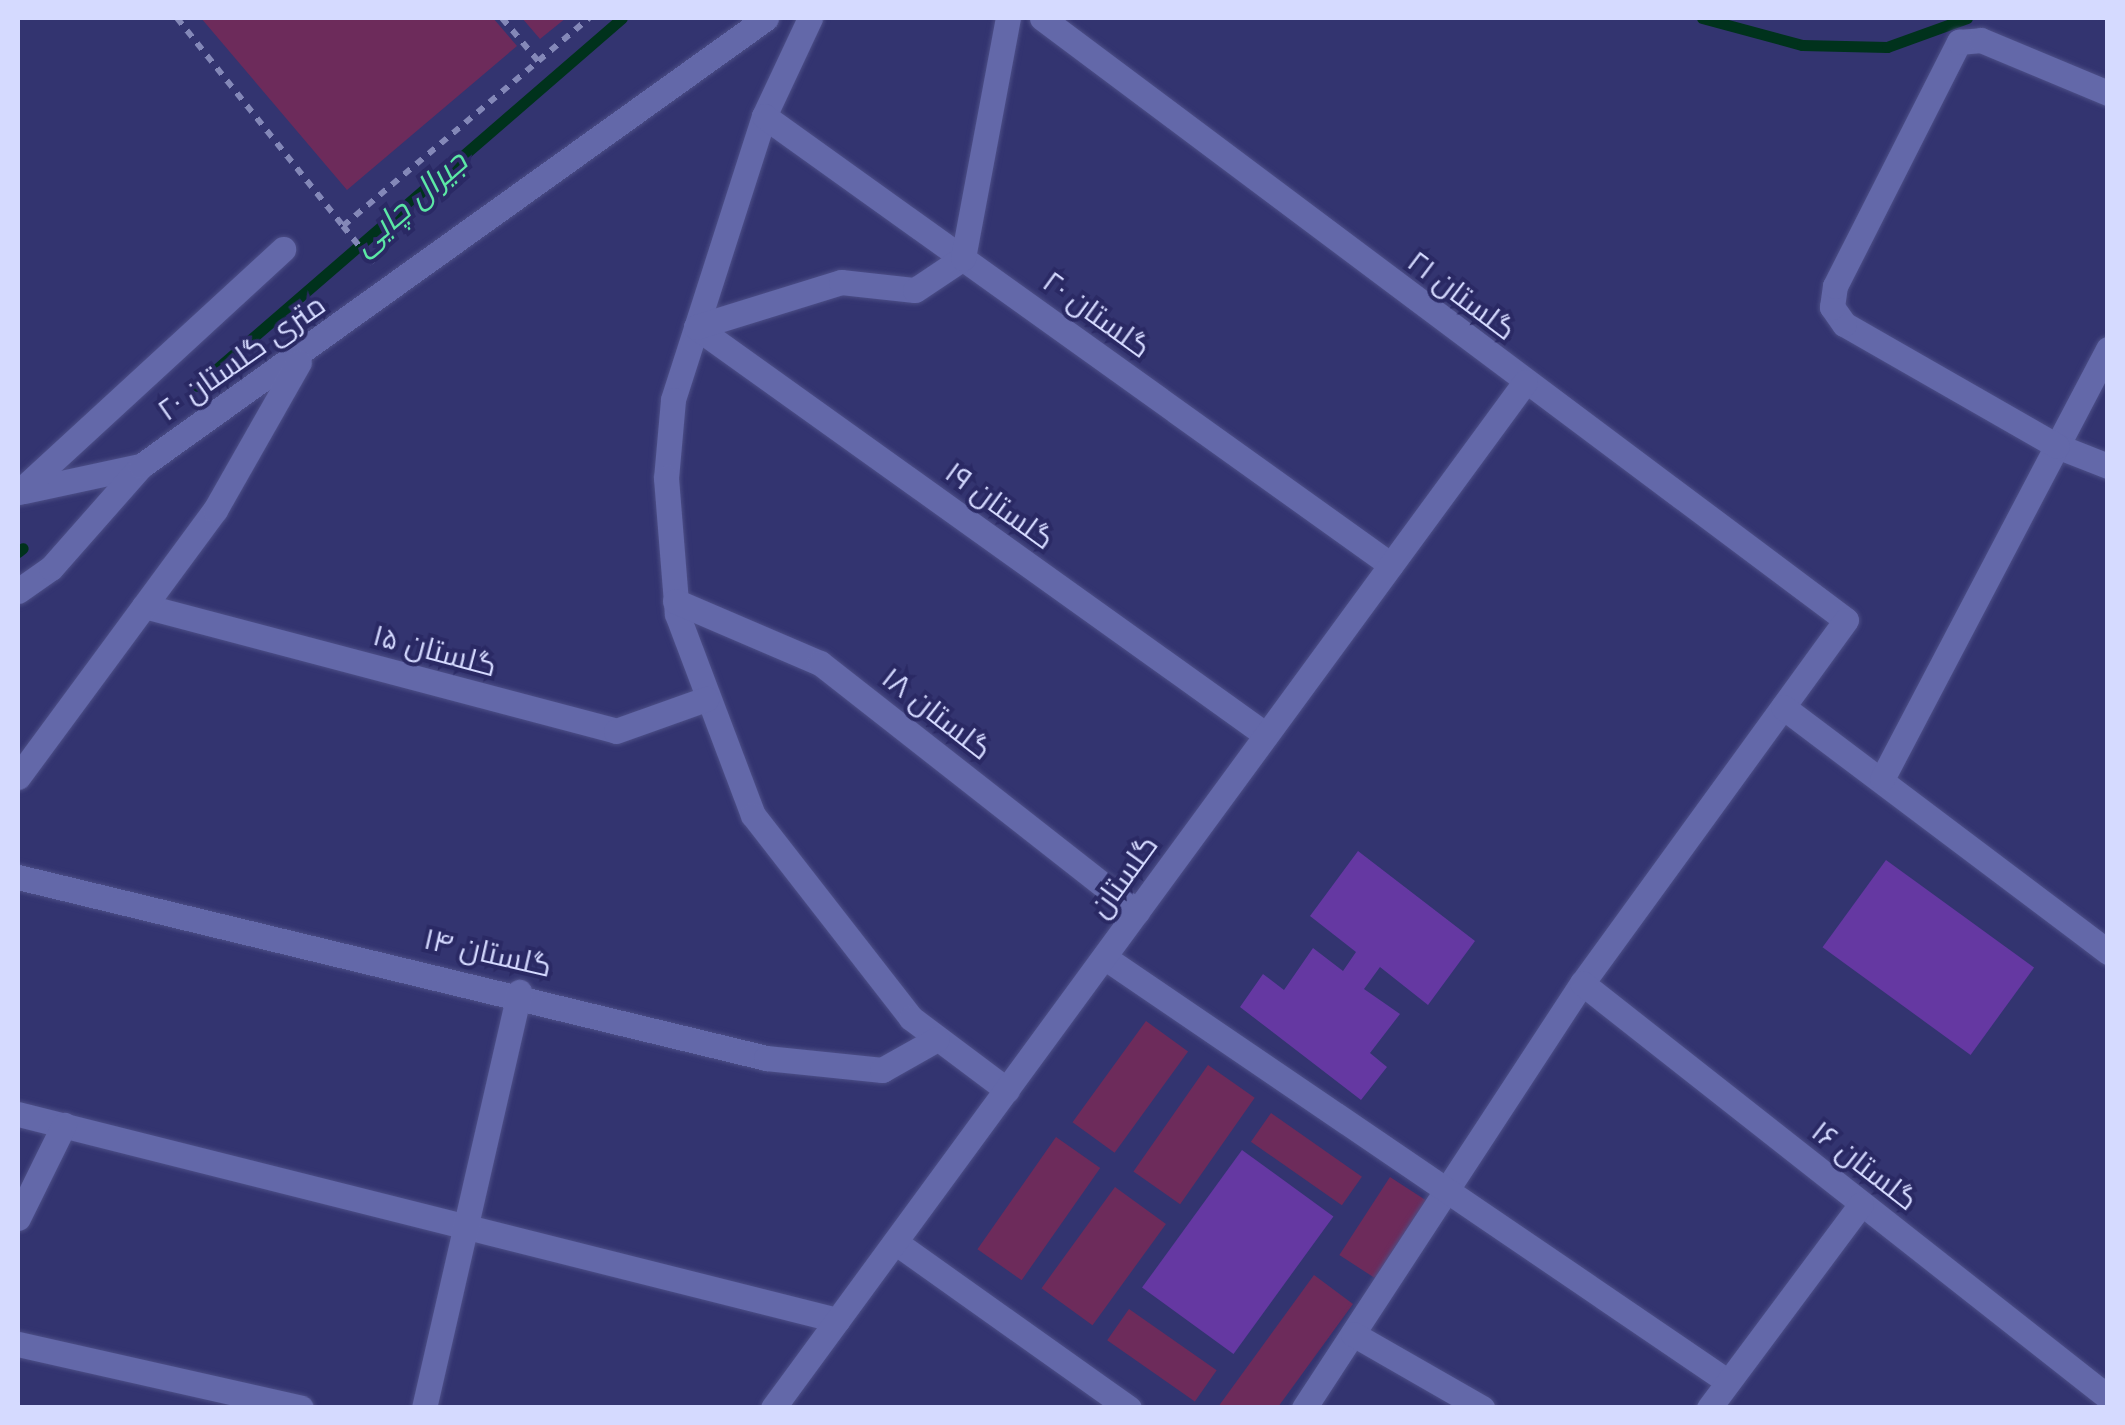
<!DOCTYPE html>
<html>
<head>
<meta charset="utf-8">
<style>
	body { margin:0 }
	#map { position:relative; width:2125px; height:1425px; overflow:hidden; background:#333470; font-family:"PT Sans",Cairo,sans-serif }
	div>[style] { position:absolute }
	.green>* { inset:0; background:#6d2b5b; transform-origin:0 0 }
	.stream>* { height:11px; margin:-5.5px; padding:0 5.5px; transform-origin:5.5px; border-radius:5.5px; background:#00321c }
	.building>* { inset:0; background:#6538a2; transform-origin:0 0 }
	.path>* { height:6px; margin-top:-3px; transform-origin:0; background:repeating-linear-gradient(90deg,#8488b8 0 8px,transparent 0 16px) }
	.roads { filter:drop-shadow(0 0 2px #4d4f87) drop-shadow(0 0 2px #4d4f87) }
	.minor>* { height:25px; margin:-12.5px; padding:0 12.5px; transform-origin:12.5px; border-radius:12.5px; background:#6368a9 }
	span { translate:-50% -50%; white-space:nowrap; text-align:center; line-height:1.15; -webkit-text-stroke:8px #2a2964; paint-order:stroke }
	.street-label { font-size:30px; color:#d5daff }
	.water-label { font-size:32px; color:#5ce7a5; font-style:italic }
	.frame { position:absolute; inset:0; border:20px solid #d5daff; pointer-events:none }
</style>
</head>
<body>
<div id="map">
	<div class="green">
		<div style="clip-path:polygon(201px 18px,493px 18px,517px 46px,347px 190px)"></div>
		<div style="clip-path:polygon(522px 18px,566px 18px,540px 39px)"></div>
		<div style="left:1146px;top:1021px;width:52px;height:125px;rotate:36deg"></div>
		<div style="left:1208px;top:1065px;width:57px;height:130px;rotate:35deg"></div>
		<div style="left:1271px;top:1113px;width:111px;height:35px;rotate:35deg"></div>
		<div style="left:1056px;top:1137px;width:54px;height:137px;rotate:35deg"></div>
		<div style="left:1390px;top:1177px;width:45px;height:93px;rotate:33deg"></div>
		<div style="left:1115px;top:1187px;width:63px;height:125px;rotate:36deg"></div>
		<div style="clip-path:polygon(1314px 1275px,1353px 1304px,1278px 1407px,1218px 1407px)"></div>
		<div style="left:1129px;top:1309px;width:107px;height:38px;rotate:35deg"></div>
	</div>
	<div class="stream">
		<div style="left:1702px;top:18px;width:104px;rotate:15.1deg"></div>
		<div style="left:1802px;top:45px;width:85px;rotate:1.3deg"></div>
		<div style="left:1887px;top:47px;width:85px;rotate:-19.9deg"></div>
		<div style="left:197px;top:386px;width:562px;rotate:-40.89deg"></div>
		<div style="left:18px;top:552px;width:6px;rotate:-39deg"></div>
	</div>
	<div class="building">
		<div style="clip-path:polygon(1358px 851px,1475px 941px,1428px 1005px,1380px 967px,1364px 989px,1400px 1014px,1370px 1053px,1387px 1067px,1361px 1100px,1240px 1007px,1263px 974px,1284px 990px,1313px 948px,1343px 971px,1356px 952px,1310px 916px)"></div>
		<div style="left:1886px;top:860px;width:183px;height:108px;rotate:36deg"></div>
		<div style="left:1242px;top:1150px;width:113px;height:170px;rotate:36deg"></div>
	</div>
	<div class="path">
		<div style="left:177px;top:18px;width:266px;rotate:51.4deg"></div>
		<div style="left:343px;top:226px;width:322px;rotate:-40.2deg"></div>
		<div style="left:502px;top:18px;width:57px;rotate:49.9deg"></div>
		<div style="left:343px;top:226px;width:48px;rotate:51deg"></div>
	</div>
	<div class="roads">
		<div class="minor">
			<div style="left:810px;top:18px;width:108px;rotate:115.1deg"></div>
			<div style="left:764px;top:116px;width:298px;rotate:107.8deg"></div>
			<div style="left:673px;top:400px;width:78px;rotate:95.1deg"></div>
			<div style="left:666px;top:478px;width:136px;rotate:85.4deg"></div>
			<div style="left:677px;top:614px;width:215px;rotate:69.3deg"></div>
			<div style="left:753px;top:815px;width:257px;rotate:52.1deg"></div>
			<div style="left:911px;top:1018px;width:120px;rotate:36.9deg"></div>
			<div style="left:1042px;top:18px;width:1004px;rotate:36.82deg"></div>
			<div style="left:1846px;top:620px;width:449px;rotate:126deg"></div>
			<div style="left:1582px;top:983px;width:508px;rotate:123.19deg"></div>
			<div style="left:764px;top:116px;width:771px;rotate:35.61deg"></div>
			<div style="left:696px;top:327px;width:701px;rotate:35.59deg"></div>
			<div style="left:696px;top:327px;width:152px;rotate:-17.2deg"></div>
			<div style="left:841px;top:282px;width:74px;rotate:6.2deg"></div>
			<div style="left:915px;top:290px;width:58px;rotate:-33.7deg"></div>
			<div style="left:963px;top:258px;width:244px;rotate:-79.4deg"></div>
			<div style="left:2108px;top:349px;width:110px;rotate:117.7deg"></div>
			<div style="left:2057px;top:446px;width:55px;rotate:21.4deg"></div>
			<div style="left:24px;top:491px;width:120px;rotate:-12.1deg"></div>
			<div style="left:19px;top:492px;width:359px;rotate:-42.6deg"></div>
			<div style="left:18px;top:591px;width:40px;rotate:-34.9deg"></div>
			<div style="left:51px;top:568px;width:136px;rotate:-48.6deg"></div>
			<div style="left:141px;top:466px;width:769px;rotate:-35.63deg"></div>
			<div style="left:675px;top:601px;width:158px;rotate:23.2deg"></div>
			<div style="left:820px;top:663px;width:403px;rotate:38.1deg"></div>
			<div style="left:144px;top:606px;width:488px;rotate:14.8deg"></div>
			<div style="left:616px;top:731px;width:96px;rotate:-19.6deg"></div>
			<div style="left:1783px;top:707px;width:407px;rotate:37deg"></div>
			<div style="left:18px;top:777px;width:332px;rotate:-53.6deg"></div>
			<div style="left:215px;top:510px;width:170px;rotate:-60.4deg"></div>
			<div style="left:1882px;top:779px;width:376px;rotate:-62.3deg"></div>
			<div style="left:2057px;top:446px;width:245px;rotate:-150.2deg"></div>
			<div style="left:1844px;top:324px;width:21px;rotate:-125deg"></div>
			<div style="left:1832px;top:307px;width:21px;rotate:-82deg"></div>
			<div style="left:1835px;top:286px;width:274px;rotate:-63.1deg"></div>
			<div style="left:1959px;top:42px;width:22px;rotate:-5deg"></div>
			<div style="left:1981px;top:40px;width:138px;rotate:22.7deg"></div>
			<div style="left:18px;top:877px;width:770px;rotate:13.6deg"></div>
			<div style="left:766px;top:1058px;width:117px;rotate:5.9deg"></div>
			<div style="left:882px;top:1070px;width:63px;rotate:-29.4deg"></div>
			<div style="left:1104px;top:957px;width:754px;rotate:34.24deg"></div>
			<div style="left:1582px;top:983px;width:669px;rotate:38.21deg"></div>
			<div style="left:18px;top:1114px;width:845px;rotate:14.12deg"></div>
			<div style="left:18px;top:1218px;width:104px;rotate:-63.7deg"></div>
			<div style="left:895px;top:1242px;width:287px;rotate:35.4deg"></div>
			<div style="left:1353px;top:1334px;width:149px;rotate:29.8deg"></div>
			<div style="left:18px;top:1344px;width:290px;rotate:12.7deg"></div>
			<div style="left:424px;top:1408px;width:427px;rotate:-77.1deg"></div>
			<div style="left:773px;top:1408px;width:1272px;rotate:-53.76deg"></div>
			<div style="left:1709px;top:1408px;width:254px;rotate:-53.3deg"></div>
		</div>
	</div>
	<div class="street-label">
		<span style="left:1462px;top:295px;rotate:37deg">گلستان ۲۱</span>
		<span style="left:1097px;top:314px;rotate:36deg">گلستان ۲۰</span>
		<span style="left:241px;top:357px;rotate:-35deg">۲۰ متری گلستان</span>
		<span style="left:1000px;top:505px;rotate:36deg">گلستان ۱۹</span>
		<span style="left:435px;top:650px;rotate:15deg">گلستان ۱۵</span>
		<span style="left:937px;top:713px;rotate:38deg">گلستان ۱۸</span>
		<span style="left:1123px;top:876px;rotate:-54deg">گلستان</span>
		<span style="left:488px;top:952px;rotate:13deg">گلستان ۱۴</span>
		<span style="left:1865px;top:1165px;rotate:38deg">گلستان ۱۶</span>
	</div>
	<div class="water-label">
		<span style="left:409px;top:202px;rotate:-41deg">جیرال چایی</span>
	</div>
	<div class="frame"></div>
</div>
</body>
</html>
